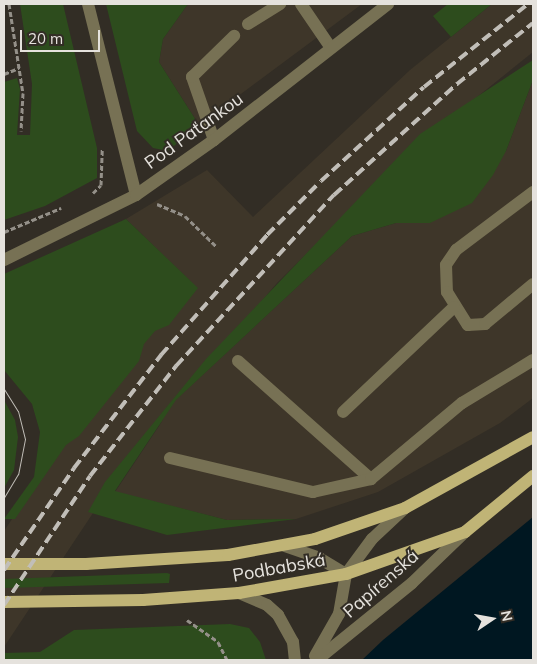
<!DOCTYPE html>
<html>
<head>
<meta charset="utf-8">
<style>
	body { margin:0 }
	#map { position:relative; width:537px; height:664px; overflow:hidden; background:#322d25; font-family:Mulish,sans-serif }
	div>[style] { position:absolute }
	.built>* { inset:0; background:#3e3629 }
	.green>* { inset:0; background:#2d4c1d }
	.water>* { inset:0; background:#001721 }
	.path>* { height:3px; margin-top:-1.5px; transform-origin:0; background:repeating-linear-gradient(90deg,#949089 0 5px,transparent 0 7.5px) }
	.minor>* { height:12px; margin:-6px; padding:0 6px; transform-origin:6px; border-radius:6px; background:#777154 }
	.major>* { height:12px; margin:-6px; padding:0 6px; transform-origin:6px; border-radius:6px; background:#c0b476 }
	.tram>* { height:1px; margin:-0.5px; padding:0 0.5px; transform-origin:0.5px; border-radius:0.5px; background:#c1beb8 }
	.rail>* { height:4px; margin-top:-2px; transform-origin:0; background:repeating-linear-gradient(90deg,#c1beb8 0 10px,transparent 0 15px) }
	span { translate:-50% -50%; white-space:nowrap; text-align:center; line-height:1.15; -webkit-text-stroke:4px #322d25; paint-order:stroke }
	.street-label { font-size:18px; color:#e5e2dd }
	.frame { position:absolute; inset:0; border:5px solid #e5e2dd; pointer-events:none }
	.north { position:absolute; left:467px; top:594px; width:50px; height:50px; -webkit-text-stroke:4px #322d25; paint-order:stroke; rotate:78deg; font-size:14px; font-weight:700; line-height:20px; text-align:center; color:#e5e2dd }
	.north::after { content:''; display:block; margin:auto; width:18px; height:22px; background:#e5e2dd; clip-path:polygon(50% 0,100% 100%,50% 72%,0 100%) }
	.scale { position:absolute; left:20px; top:30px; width:80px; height:22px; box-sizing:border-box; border:2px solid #e5e2dd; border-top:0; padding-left:6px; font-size:15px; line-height:18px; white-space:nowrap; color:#e5e2dd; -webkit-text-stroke:4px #322d25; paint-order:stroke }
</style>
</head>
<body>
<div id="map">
	<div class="built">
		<div style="clip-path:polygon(188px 4px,362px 4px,199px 125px,159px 62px,163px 39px)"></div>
		<div style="clip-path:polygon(492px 4px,533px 4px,533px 52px,451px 118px,361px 200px,277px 283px,183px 393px,352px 236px,396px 223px,430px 223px,506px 151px,533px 80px,533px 398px,500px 423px,378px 492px,296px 519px,227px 520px,115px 492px,163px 420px,107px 492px,4px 647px,4px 531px,55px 455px,192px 283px,126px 219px,207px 170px,253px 217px,410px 70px)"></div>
	</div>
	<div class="green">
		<div style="clip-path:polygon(20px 4px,63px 4px,97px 148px,97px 178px,45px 206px,4px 220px,4px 82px,17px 78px,20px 89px,17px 135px,30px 135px,32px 84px)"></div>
		<div style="clip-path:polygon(106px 4px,188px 4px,163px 39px,159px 62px,199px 125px,168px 151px,153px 148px,137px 131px)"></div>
		<div style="clip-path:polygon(448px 4px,492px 4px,451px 37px,433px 16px)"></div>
		<div style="clip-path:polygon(533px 60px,533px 80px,506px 151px,493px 175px,472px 203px,430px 223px,396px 223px,352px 236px,176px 400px,115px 491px,227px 520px,296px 519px,167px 535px,88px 512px,105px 482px,206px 359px,420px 134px)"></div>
		<div style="clip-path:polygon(126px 219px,198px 288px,169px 325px,155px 331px,144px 344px,139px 361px,79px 436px,66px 445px,15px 519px,4px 519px,34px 477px,40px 432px,32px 404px,4px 370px,4px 274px)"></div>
		<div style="clip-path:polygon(4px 400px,15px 420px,18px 437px,14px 470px,4px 488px)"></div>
		<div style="clip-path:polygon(167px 573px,170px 574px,169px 583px,4px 588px,4px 579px)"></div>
		<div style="clip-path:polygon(230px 624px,249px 628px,260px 642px,266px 660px,4px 660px,4px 653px,40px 652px,74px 630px)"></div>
	</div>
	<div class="water">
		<div style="clip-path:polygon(533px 517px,533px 660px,362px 660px,383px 640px)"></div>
	</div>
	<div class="path">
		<div style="left:9px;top:4px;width:90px;rotate:81.1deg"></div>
		<div style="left:23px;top:93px;width:38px;rotate:93deg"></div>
		<div style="left:4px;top:74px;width:16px;rotate:-22deg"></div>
		<div style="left:93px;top:193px;width:11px;rotate:-45deg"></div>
		<div style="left:101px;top:185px;width:36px;rotate:-88deg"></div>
		<div style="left:157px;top:204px;width:30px;rotate:23deg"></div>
		<div style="left:185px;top:216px;width:45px;rotate:44.1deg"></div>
		<div style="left:4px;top:232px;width:62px;rotate:-22.8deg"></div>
		<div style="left:187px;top:620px;width:38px;rotate:35deg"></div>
		<div style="left:218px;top:642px;width:20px;rotate:63deg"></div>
	</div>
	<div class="minor">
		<div style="left:88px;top:4px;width:197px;rotate:75.9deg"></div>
		<div style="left:301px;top:4px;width:53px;rotate:55.7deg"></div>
		<div style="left:248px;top:24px;width:38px;rotate:-32deg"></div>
		<div style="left:214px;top:140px;width:67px;rotate:-109.2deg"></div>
		<div style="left:192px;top:77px;width:59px;rotate:-44.3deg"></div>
		<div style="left:533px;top:192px;width:96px;rotate:143deg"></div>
		<div style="left:456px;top:250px;width:18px;rotate:124deg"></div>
		<div style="left:446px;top:265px;width:27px;rotate:88deg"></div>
		<div style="left:447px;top:292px;width:39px;rotate:58deg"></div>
		<div style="left:468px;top:325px;width:17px;rotate:-3deg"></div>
		<div style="left:485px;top:324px;width:62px;rotate:-39.8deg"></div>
		<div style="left:4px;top:260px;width:147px;rotate:-26.2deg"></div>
		<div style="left:136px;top:195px;width:95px;rotate:-35.2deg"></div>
		<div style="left:214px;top:140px;width:221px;rotate:-38deg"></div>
		<div style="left:238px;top:361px;width:178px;rotate:41.6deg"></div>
		<div style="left:343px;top:412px;width:153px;rotate:-43.4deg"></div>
		<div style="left:170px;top:458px;width:147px;rotate:13.4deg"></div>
		<div style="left:313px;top:492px;width:59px;rotate:-12.6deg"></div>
		<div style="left:371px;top:479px;width:119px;rotate:-39.9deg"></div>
		<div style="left:462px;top:403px;width:83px;rotate:-31.2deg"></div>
		<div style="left:285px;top:546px;width:36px;rotate:19deg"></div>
		<div style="left:319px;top:558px;width:31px;rotate:31deg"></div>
		<div style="left:239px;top:593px;width:30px;rotate:23deg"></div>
		<div style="left:267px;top:605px;width:15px;rotate:42deg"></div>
		<div style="left:278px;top:615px;width:31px;rotate:61deg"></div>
		<div style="left:293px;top:642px;width:18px;rotate:84deg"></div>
		<div style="left:315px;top:656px;width:48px;rotate:-60.3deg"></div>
		<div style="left:339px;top:614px;width:41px;rotate:-80.1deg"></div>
		<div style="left:346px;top:574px;width:44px;rotate:-53.4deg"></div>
		<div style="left:372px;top:539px;width:44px;rotate:-43.2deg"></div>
		<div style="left:317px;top:660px;width:122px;rotate:-39deg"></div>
		<div style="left:412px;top:583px;width:74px;rotate:-43.9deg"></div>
	</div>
	<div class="major">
		<div style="left:4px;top:564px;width:82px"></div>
		<div style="left:86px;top:564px;width:142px;rotate:-3.6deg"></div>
		<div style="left:228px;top:555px;width:88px;rotate:-10.4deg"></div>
		<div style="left:315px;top:539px;width:95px;rotate:-19deg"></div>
		<div style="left:405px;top:508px;width:146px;rotate:-29deg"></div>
		<div style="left:4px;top:602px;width:139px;rotate:-0.8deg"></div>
		<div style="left:143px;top:600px;width:96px;rotate:-4.2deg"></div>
		<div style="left:239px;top:593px;width:109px;rotate:-10.1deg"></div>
		<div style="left:346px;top:574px;width:126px;rotate:-19.4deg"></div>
		<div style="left:465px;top:532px;width:88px;rotate:-39.5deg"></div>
	</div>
	<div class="tram">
		<div style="left:4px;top:389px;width:26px;rotate:58deg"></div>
		<div style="left:18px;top:411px;width:29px;rotate:76deg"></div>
		<div style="left:25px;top:439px;width:36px;rotate:101deg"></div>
		<div style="left:18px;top:474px;width:27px;rotate:121deg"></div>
	</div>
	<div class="rail">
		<div style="left:4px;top:570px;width:124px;rotate:-55.5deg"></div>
		<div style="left:74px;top:468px;width:143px;rotate:-52.4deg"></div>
		<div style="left:161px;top:355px;width:160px;rotate:-48.5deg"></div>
		<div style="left:267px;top:235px;width:76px;rotate:-45deg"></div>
		<div style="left:321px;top:181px;width:139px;rotate:-42.4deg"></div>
		<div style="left:424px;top:87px;width:133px;rotate:-38.6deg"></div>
		<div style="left:4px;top:605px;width:155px;rotate:-56.3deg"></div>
		<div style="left:90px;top:476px;width:140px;rotate:-52deg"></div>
		<div style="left:176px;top:366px;width:233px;rotate:-47.3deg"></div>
		<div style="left:334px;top:195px;width:166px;rotate:-42.1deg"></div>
		<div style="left:457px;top:84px;width:97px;rotate:-38.8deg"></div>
	</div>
	<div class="street-label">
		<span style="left:194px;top:131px;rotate:-36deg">Pod Paťankou</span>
		<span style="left:279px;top:568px;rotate:-10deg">Podbabská</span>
		<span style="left:381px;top:584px;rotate:-41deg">Papírenská</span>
	</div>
	<div class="frame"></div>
	<div class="north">N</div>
	<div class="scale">20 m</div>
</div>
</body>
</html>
